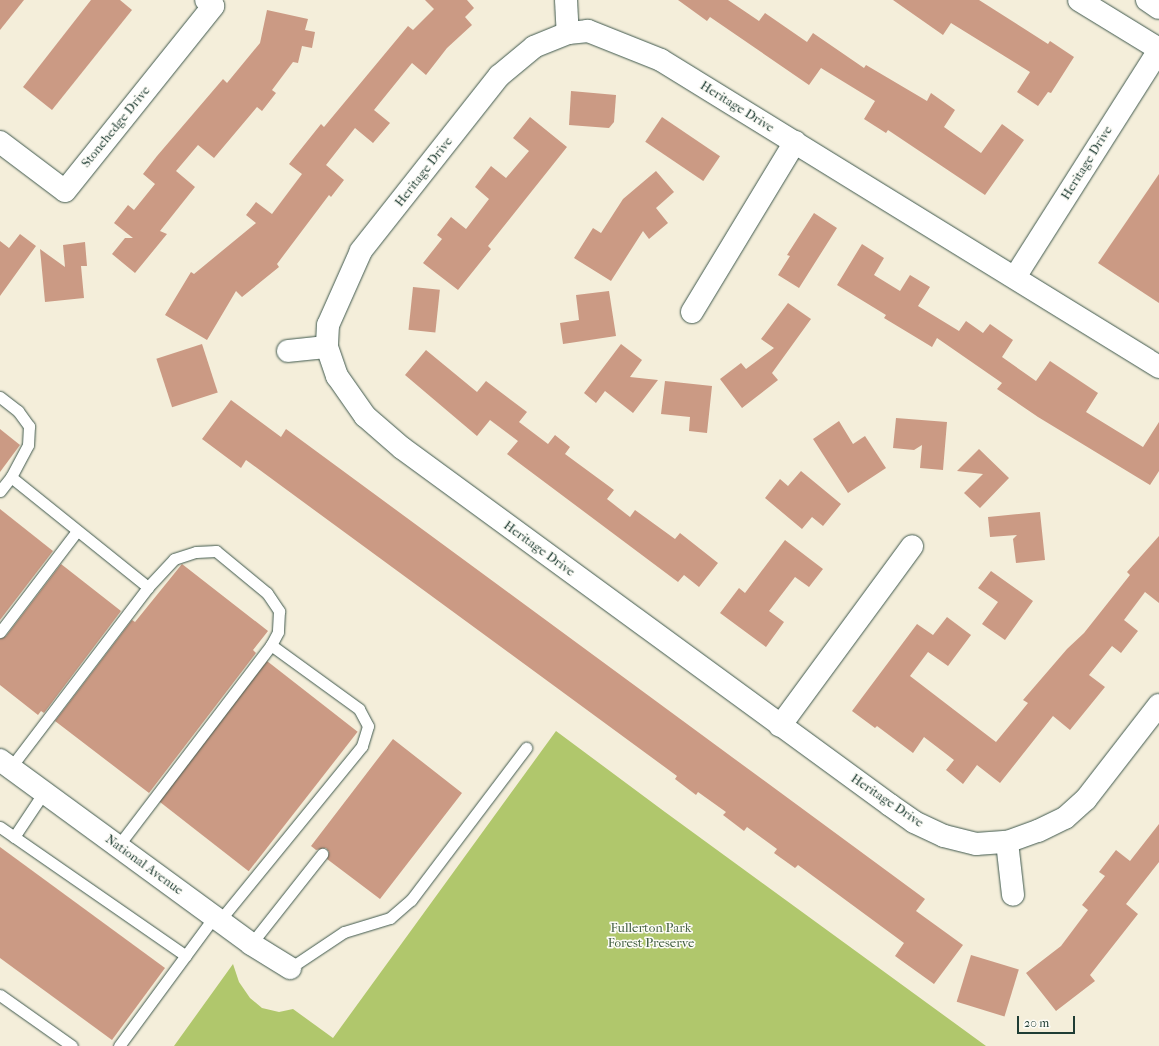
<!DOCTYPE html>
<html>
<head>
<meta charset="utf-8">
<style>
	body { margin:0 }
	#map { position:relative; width:1159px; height:1046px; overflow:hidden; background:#f4eeda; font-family:"IM FELL French Canon",serif }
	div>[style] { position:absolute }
	.green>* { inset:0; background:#b0c76c }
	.building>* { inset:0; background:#cb9a84; transform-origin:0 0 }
	.roads { filter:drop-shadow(0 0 1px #3f584d) drop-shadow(0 0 1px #3f584d) }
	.service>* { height:11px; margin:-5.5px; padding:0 5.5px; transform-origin:5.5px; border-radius:5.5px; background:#fff }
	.minor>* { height:22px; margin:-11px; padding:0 11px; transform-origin:11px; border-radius:11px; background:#fff }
	.secondary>* { height:22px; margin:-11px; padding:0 11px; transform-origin:11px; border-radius:11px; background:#fff }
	span { translate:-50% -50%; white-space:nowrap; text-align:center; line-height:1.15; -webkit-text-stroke:3px #fdfcf7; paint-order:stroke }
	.street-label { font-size:13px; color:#1f3d34 }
	.park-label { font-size:13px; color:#436042 }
	.scale { position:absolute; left:1017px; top:1016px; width:58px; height:18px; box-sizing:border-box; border:2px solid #1f3d34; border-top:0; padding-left:5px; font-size:12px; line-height:14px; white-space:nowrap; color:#1f3d34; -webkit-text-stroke:3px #fdfcf7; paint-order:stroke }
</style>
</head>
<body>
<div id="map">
	<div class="green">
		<div style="clip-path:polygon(556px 731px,665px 812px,986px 1046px,174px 1046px,233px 964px,239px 982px,250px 998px,262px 1008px,279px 1012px,293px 1009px,333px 1038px)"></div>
	</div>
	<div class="building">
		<div style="clip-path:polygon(0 0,24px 0,0 30px)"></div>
		<div style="clip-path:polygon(91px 0,120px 0,132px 10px,52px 110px,23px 87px)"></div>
		<div style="clip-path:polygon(425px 0,467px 0,474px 8px,465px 17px,472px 25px,447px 48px,426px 75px,412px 63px,374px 110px,390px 123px,373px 143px,355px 128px,326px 165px,344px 180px,331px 197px,329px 195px,277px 264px,279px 267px,242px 297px,236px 291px,207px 340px,165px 315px,191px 272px,194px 274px,256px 223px,246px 215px,256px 202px,272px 214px,302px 174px,289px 164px,321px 124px,324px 127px,408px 26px,413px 30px,434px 9px)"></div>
		<div style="clip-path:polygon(678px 0,728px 0,759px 21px,765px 13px,807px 42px,813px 33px,864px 68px,866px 65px,927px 101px,931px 93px,955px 110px,944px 127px,981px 153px,1002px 124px,1024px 140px,985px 195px,888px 130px,886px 133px,864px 119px,875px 101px,821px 68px,809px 85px,710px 17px,707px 21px)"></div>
		<div style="clip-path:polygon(893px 0,979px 0,1048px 44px,1050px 41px,1074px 57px,1051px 93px,1048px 92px,1038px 106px,1017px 92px,1030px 72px,951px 23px,943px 35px)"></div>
		<div style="clip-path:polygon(267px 10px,308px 19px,305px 30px,315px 32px,312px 48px,302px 46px,298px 63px,293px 62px,272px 90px,276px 93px,262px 111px,257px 107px,214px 158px,198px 145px,176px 171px,195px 187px,160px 231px,167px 234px,135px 273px,112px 254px,125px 238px,133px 238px,114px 223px,128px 205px,134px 210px,155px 184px,143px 174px,157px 156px,223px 79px,227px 83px,260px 43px)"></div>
		<div style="clip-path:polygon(571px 91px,616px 95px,614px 122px,609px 128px,569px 125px)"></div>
		<div style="clip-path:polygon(530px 117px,567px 147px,488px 246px,491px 249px,458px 290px,423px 263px,442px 239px,437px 235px,451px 217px,466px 229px,489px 199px,475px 187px,491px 166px,506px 178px,529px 151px,513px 138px)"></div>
		<div style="left:662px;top:117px;width:70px;height:30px;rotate:34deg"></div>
		<div style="clip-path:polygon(656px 171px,674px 192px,656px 208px,668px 223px,649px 239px,643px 231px,611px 281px,574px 258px,593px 228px,601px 233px,623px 199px)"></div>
		<div style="clip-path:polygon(1159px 174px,1159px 303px,1098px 263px)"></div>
		<div style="clip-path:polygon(814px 213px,837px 228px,799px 288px,778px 275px,790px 256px,787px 255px)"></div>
		<div style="clip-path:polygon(20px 234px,36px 246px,0 296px,0 241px,9px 248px)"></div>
		<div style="clip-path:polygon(85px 242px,87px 266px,81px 266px,84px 298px,45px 302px,40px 249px,65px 267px,63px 245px)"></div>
		<div style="clip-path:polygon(862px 244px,884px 258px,874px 275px,900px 291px,910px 275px,930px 287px,918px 306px,959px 331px,966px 321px,983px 333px,990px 324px,1013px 340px,1002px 357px,1036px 381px,1050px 361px,1098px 393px,1086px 412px,1143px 447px,1159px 422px,1159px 471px,1150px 485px,1038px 417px,997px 389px,1002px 383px,937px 338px,932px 347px,884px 318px,886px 315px,837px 285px)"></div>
		<div style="left:413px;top:287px;width:27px;height:43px;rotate:6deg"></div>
		<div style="clip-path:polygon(609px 291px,616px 336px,563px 344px,560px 323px,579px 320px,576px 295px)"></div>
		<div style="clip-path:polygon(788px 303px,811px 319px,772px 373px,778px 380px,742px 408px,720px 379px,741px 363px,746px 369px,774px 348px,761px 339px)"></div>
		<div style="left:202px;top:344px;width:51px;height:48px;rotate:72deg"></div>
		<div style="clip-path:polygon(621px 344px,642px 360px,630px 377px,658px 380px,633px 413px,605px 391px,596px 403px,584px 393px)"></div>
		<div style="clip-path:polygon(426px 350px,477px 392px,486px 381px,527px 412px,519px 422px,548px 444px,555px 435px,570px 447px,565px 454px,614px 490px,607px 499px,630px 517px,635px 510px,675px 539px,680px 533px,718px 563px,699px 587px,684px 575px,678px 582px,507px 454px,518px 441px,490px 420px,477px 436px,405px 375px)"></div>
		<div style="clip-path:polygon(665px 381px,712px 386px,707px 433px,689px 431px,690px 417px,661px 414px)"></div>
		<div style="clip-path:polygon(231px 400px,281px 437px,286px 429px,925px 899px,916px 911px,963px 945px,934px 984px,895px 956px,904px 943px,798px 865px,795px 868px,774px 853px,777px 849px,747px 827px,744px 831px,723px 815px,726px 812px,698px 792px,696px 795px,675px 779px,677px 776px,246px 460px,241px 468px,202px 439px)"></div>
		<div style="clip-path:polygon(896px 418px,947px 422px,943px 470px,920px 468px,922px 445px,914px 450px,893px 448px)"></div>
		<div style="clip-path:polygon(839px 421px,853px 444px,865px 436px,886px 468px,848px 493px,813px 439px)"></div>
		<div style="clip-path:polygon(0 429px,20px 445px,0 472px)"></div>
		<div style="clip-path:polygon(979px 449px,1009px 478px,980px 508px,964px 493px,983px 474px,957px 471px)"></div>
		<div style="clip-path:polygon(801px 471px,841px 504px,823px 526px,812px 517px,802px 529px,765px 498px,780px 479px,788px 486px)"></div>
		<div style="clip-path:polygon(0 509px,53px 551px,0 620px)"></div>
		<div style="clip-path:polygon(1040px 512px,1045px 560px,1016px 563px,1013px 539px,1017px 535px,990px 537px,988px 517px)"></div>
		<div style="clip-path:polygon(1159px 536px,1159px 603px,1145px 592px,1124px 620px,1138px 631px,1121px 653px,1112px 646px,1089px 675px,1105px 687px,1070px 730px,1053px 716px,1000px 783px,977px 765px,963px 784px,946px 770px,954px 760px,924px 737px,913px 753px,877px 726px,875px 728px,852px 711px,917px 624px,933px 635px,947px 617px,971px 635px,948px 666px,928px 652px,910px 676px,996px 742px,1028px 703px,1023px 700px,1067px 649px,1084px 633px,1130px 575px,1127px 572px)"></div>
		<div style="clip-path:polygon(785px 540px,823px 569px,809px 587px,795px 577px,769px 611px,784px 622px,766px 647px,720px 613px,739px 588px,745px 593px)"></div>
		<div style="clip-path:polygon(61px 564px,121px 611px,44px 713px,41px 711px,38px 715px,0 685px,0 639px,6px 636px)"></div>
		<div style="clip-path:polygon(182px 564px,268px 631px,253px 650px,256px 653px,149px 793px,55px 721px,132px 620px,135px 622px)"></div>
		<div style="clip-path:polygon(991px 571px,1033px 601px,1005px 640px,982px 624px,998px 602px,978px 588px)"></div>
		<div style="left:267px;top:661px;width:115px;height:177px;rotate:38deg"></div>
		<div style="clip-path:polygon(393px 739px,462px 793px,380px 899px,327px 859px,329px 852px,326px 848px,316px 850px,311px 846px)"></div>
		<div style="clip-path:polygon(1159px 824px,1159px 862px,1126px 904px,1138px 914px,1090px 975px,1095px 981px,1056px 1011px,1026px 973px,1061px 946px,1088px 910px,1082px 905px,1105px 876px,1099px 872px,1116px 850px,1130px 861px)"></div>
		<div style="clip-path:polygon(0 847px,165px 968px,112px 1040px,0 958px)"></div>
		<div style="left:971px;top:955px;width:50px;height:49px;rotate:17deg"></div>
	</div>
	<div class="roads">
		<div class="service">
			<div style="left:0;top:397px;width:23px;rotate:38deg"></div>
			<div style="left:18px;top:411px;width:19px;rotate:54deg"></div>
			<div style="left:29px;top:426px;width:19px;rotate:93deg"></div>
			<div style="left:28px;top:445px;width:36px;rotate:118deg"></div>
			<div style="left:11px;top:477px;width:176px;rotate:38.8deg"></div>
			<div style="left:148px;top:587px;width:38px;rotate:-47deg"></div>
			<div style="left:174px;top:559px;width:23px;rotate:-18deg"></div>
			<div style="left:196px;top:552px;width:20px;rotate:-3deg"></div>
			<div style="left:216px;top:551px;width:66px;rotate:39.5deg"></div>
			<div style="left:267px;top:593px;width:22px;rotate:56deg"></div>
			<div style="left:279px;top:611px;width:21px;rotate:93deg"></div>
			<div style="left:278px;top:632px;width:15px;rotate:118deg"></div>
			<div style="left:271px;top:645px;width:109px;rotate:36deg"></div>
			<div style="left:359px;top:709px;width:19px;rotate:62deg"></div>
			<div style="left:368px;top:726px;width:21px;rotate:107deg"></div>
			<div style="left:362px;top:746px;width:225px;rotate:129.2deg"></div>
			<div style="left:0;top:491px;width:18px;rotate:-52deg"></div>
			<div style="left:0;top:632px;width:127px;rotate:-52.7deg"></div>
			<div style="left:11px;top:767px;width:226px;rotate:-52.7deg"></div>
			<div style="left:0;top:827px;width:226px;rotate:34.7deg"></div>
			<div style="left:14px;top:837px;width:54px;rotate:-56.3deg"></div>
			<div style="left:118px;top:846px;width:253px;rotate:-52.7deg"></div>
			<div style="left:251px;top:944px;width:115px;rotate:-51.7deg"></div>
			<div style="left:290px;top:968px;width:65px;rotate:-33.7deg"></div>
			<div style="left:344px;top:932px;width:48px;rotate:-16.9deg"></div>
			<div style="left:390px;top:918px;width:28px;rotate:-41deg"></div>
			<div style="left:411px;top:900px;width:191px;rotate:-52.9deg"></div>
			<div style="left:0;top:995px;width:88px;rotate:35.3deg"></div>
			<div style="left:119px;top:1046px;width:162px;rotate:-53.6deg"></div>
		</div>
		<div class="minor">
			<div style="left:566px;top:0;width:33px;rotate:87deg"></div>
			<div style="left:0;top:142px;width:81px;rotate:37deg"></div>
			<div style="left:65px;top:191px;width:237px;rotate:-51.3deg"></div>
			<div style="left:213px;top:6px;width:9px;rotate:-139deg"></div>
			<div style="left:1015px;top:277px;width:269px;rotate:-57.6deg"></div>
			<div style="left:692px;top:312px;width:199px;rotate:-58.8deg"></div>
			<div style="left:288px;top:351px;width:39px;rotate:-6deg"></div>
			<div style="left:1159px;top:367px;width:585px;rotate:-148.35deg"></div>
			<div style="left:661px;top:60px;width:79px;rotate:-158.3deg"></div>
			<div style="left:588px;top:31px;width:20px;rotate:174deg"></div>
			<div style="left:568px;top:33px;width:37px;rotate:158deg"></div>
			<div style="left:534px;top:47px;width:45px;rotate:140.4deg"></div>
			<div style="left:499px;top:76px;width:223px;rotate:128.3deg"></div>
			<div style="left:361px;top:251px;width:81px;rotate:114deg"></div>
			<div style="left:328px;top:325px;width:22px;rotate:93deg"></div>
			<div style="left:327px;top:347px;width:31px;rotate:71deg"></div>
			<div style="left:337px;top:376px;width:49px;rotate:55deg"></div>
			<div style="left:365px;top:416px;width:49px;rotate:40.9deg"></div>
			<div style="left:402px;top:448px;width:605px;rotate:36.19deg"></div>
			<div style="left:890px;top:805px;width:29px;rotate:35deg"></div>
			<div style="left:914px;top:822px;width:33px;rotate:25deg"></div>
			<div style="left:944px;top:836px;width:33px;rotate:14deg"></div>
			<div style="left:976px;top:844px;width:31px;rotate:-4deg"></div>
			<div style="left:1007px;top:842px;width:33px;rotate:-20deg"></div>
			<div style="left:1038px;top:831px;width:30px;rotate:-26deg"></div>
			<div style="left:1065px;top:818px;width:28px;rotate:-42deg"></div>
			<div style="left:1086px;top:799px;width:119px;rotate:-52.2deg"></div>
			<div style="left:780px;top:726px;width:223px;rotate:-53.7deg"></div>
			<div style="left:0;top:760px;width:311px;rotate:36.2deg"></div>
			<div style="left:251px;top:944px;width:46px;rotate:31.6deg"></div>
			<div style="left:1007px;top:842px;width:53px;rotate:83.5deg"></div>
		</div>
		<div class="secondary">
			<div style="left:1079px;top:0;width:94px;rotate:31.5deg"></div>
			<div style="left:1147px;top:0;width:14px;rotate:34deg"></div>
		</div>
	</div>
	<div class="street-label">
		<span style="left:737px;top:107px;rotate:32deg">Heritage Drive</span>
		<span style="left:116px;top:127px;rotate:-51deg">Stonehedge Drive</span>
		<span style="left:1087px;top:163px;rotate:-58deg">Heritage Drive</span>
		<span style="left:424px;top:172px;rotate:-52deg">Heritage Drive</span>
		<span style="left:539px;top:549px;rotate:36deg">Heritage Drive</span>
		<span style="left:887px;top:801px;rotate:34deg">Heritage Drive</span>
		<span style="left:144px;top:865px;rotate:36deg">National Avenue</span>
	</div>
	<div class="park-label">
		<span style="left:651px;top:936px">Fullerton Park<br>Forest Preserve</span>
	</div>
	<div class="scale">20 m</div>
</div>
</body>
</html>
